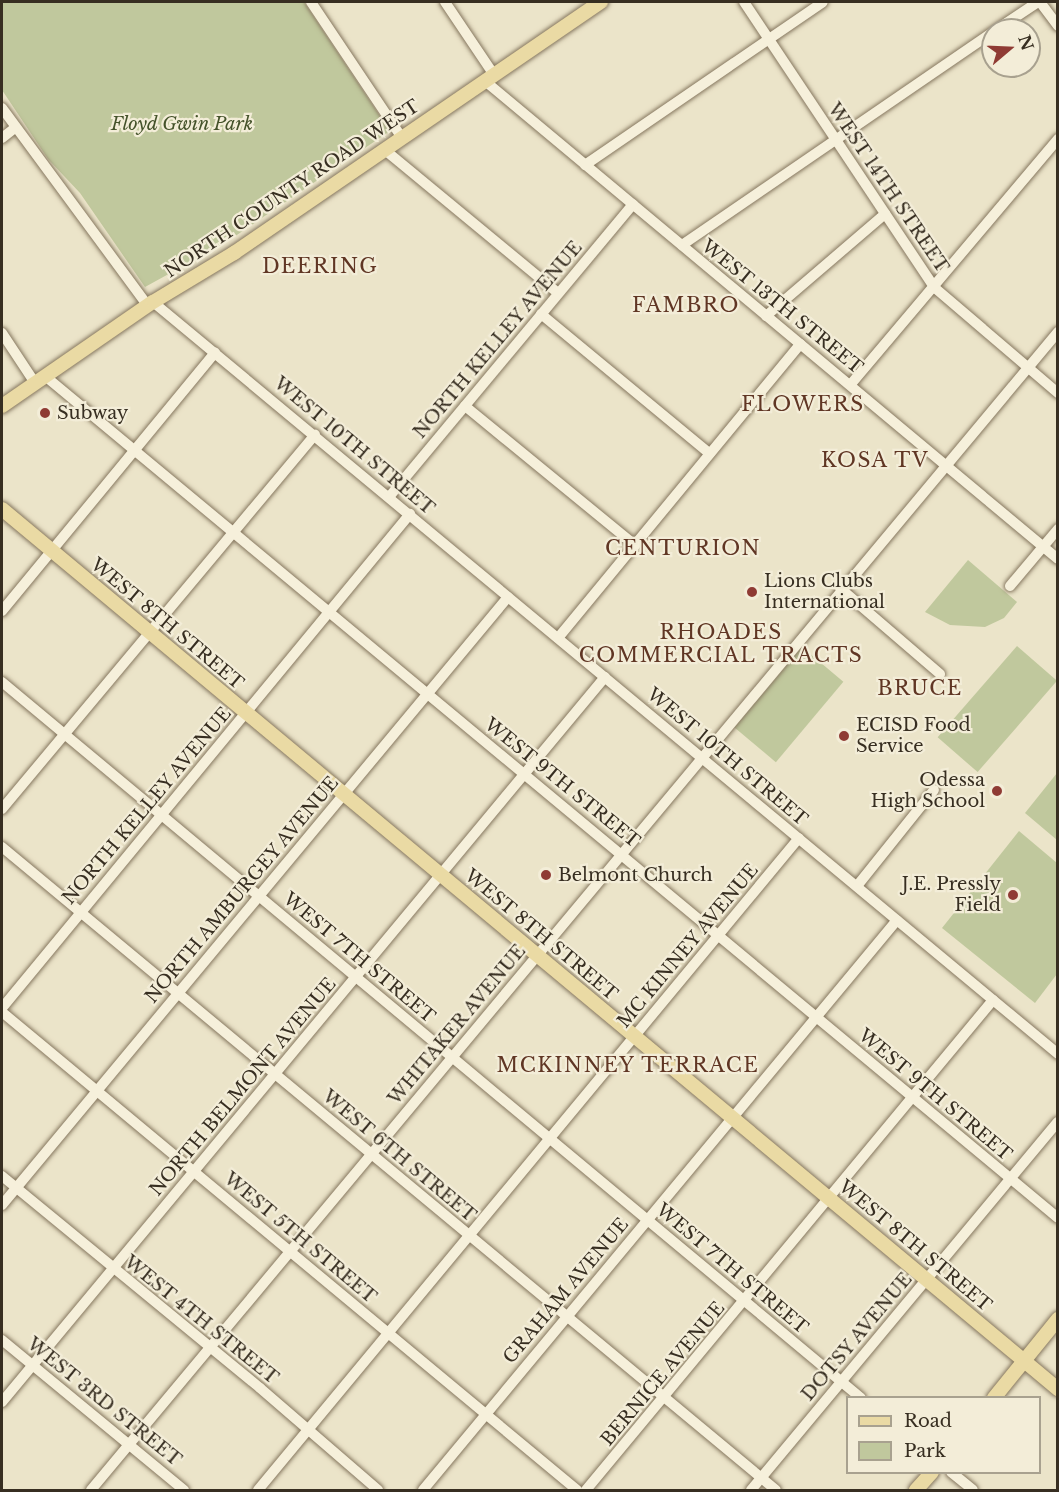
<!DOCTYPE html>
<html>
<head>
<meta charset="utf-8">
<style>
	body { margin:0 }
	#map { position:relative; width:1059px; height:1492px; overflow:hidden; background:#ebe4c9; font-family:"Libre Baskerville",serif }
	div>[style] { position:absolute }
	.green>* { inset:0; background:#c0c89d; transform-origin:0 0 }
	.roads { filter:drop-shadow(0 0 2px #86775f) drop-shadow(0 0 2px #86775f) }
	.minor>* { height:10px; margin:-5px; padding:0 5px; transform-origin:5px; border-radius:5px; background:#f6f0db }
	.major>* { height:14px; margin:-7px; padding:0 7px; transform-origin:7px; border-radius:7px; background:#eadaa4 }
	.dots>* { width:16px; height:16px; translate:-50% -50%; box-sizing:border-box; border:3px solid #f3edd8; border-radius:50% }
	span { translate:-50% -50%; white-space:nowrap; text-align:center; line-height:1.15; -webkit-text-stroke:4.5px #f3edd8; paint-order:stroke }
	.park-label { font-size:18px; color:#44522a; font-style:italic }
	.street-label { font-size:18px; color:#372e21 }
	.poi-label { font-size:18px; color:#372e21 }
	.left { translate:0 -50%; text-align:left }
	.right { translate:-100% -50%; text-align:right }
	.neighbourhood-label { font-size:20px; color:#603624; letter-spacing:1.5px }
	.frame { position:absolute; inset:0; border:3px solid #372e21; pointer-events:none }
	.legend { position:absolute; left:846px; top:1396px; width:195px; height:78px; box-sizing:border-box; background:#f3edd8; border:2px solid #a8a18f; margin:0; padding:8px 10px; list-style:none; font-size:18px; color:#372e21 }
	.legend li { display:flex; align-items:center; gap:12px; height:30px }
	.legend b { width:30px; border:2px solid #a8a18f }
	.north { position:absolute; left:981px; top:18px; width:60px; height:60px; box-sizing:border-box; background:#f3edd8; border:2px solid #a8a18f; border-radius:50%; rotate:71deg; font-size:16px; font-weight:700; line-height:24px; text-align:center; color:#372e21 }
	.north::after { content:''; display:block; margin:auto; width:21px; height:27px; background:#8f3b34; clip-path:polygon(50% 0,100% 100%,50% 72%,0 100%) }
</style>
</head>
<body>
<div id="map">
	<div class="green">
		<div style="clip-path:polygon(2px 2px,304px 2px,390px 131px,225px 243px,145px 287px,80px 193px,48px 159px,2px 90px)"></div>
		<div style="clip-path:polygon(968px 560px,1017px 602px,1004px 618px,985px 627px,950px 625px,925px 612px)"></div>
		<div style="left:1017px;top:646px;width:53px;height:121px;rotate:41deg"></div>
		<div style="left:802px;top:647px;width:54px;height:105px;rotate:40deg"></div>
		<div style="clip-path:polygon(1057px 773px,1057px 840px,1025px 813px)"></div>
		<div style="clip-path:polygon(1019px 831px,1057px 863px,1057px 974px,1035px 1003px,942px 928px)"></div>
	</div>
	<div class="roads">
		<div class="minor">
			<div style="left:311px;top:2px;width:164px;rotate:56.2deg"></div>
			<div style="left:445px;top:2px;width:88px;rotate:56.1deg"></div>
			<div style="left:744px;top:2px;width:344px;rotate:56.3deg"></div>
			<div style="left:935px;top:288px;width:162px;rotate:40.5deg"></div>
			<div style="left:1040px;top:2px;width:30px;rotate:53deg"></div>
			<div style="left:996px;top:30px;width:50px;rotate:-33.7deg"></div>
			<div style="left:485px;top:81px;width:746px;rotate:39.84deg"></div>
			<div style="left:2px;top:108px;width:246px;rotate:53.6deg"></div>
			<div style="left:2px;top:138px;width:16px;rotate:-38deg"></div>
			<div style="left:385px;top:150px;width:224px;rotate:39.6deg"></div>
			<div style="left:585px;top:165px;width:288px;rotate:-34.4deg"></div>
			<div style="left:682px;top:245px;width:377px;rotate:-34.4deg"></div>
			<div style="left:153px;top:302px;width:1177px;rotate:39.72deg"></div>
			<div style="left:541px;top:314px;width:219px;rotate:39.6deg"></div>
			<div style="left:766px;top:316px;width:157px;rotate:-40.6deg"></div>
			<div style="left:2px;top:333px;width:60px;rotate:56.6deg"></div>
			<div style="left:45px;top:376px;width:1317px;rotate:39.73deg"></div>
			<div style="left:851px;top:384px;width:321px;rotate:-49.8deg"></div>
			<div style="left:465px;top:406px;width:220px;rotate:39.3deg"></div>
			<div style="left:389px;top:497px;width:381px;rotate:-50.2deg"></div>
			<div style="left:1010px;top:586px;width:75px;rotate:-49.9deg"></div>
			<div style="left:840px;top:588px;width:132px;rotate:40.7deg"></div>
			<div style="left:2px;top:611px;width:335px;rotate:-50.5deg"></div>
			<div style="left:558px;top:638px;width:381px;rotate:-50.5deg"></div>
			<div style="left:2px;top:682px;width:1118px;rotate:39.81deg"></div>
			<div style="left:2px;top:809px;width:488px;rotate:-50.1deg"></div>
			<div style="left:2px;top:847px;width:1006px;rotate:39.72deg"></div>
			<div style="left:857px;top:886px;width:123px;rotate:-51.3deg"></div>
			<div style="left:2px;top:1008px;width:641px;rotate:-50.45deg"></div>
			<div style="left:2px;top:1012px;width:748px;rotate:39.74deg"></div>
			<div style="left:2px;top:1176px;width:334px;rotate:39.4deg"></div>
			<div style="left:260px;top:1388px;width:156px;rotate:40.8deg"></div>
			<div style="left:2px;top:1205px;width:791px;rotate:-50.23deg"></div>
			<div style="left:2px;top:1340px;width:236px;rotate:39.5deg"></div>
			<div style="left:2px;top:1402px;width:943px;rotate:-50.25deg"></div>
			<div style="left:951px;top:1472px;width:28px;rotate:39deg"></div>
			<div style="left:91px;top:1490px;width:1509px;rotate:-50.14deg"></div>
			<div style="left:258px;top:1490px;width:847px;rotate:-50.32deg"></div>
			<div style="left:423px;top:1490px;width:741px;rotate:-50.25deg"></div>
			<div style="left:586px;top:1490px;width:637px;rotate:-50.29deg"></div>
			<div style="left:751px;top:1490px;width:479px;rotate:-50.2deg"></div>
		</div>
		<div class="major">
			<div style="left:2px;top:406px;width:183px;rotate:-34.6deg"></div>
			<div style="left:153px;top:302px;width:95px;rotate:-31.2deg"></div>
			<div style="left:234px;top:253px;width:445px;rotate:-34.4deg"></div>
			<div style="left:2px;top:509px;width:1375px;rotate:39.81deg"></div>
			<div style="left:994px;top:1398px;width:102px;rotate:-51deg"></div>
			<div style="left:916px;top:1490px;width:24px;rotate:-48deg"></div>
		</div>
	</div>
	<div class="dots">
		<div style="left:45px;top:413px;background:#8f3b34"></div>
		<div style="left:752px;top:592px;background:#8f3b34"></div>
		<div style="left:844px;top:736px;background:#8f3b34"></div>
		<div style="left:997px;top:791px;background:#8f3b34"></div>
		<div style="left:546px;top:875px;background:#8f3b34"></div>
		<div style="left:1013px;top:895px;background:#8f3b34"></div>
	</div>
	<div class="park-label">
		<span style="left:182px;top:124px">Floyd Gwin Park</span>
	</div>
	<div class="street-label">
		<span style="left:888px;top:188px;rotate:56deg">WEST 14TH STREET</span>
		<span style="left:292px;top:189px;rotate:-34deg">NORTH COUNTY ROAD WEST</span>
		<span style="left:782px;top:307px;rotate:39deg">WEST 13TH STREET</span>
		<span style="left:498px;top:340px;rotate:-50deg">NORTH KELLEY AVENUE</span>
		<span style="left:354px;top:446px;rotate:40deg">WEST 10TH STREET</span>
		<span style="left:167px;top:624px;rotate:40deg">WEST 8TH STREET</span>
		<span style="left:727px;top:757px;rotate:40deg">WEST 10TH STREET</span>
		<span style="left:562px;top:783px;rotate:39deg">WEST 9TH STREET</span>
		<span style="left:147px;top:806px;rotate:-50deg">NORTH KELLEY AVENUE</span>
		<span style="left:242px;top:890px;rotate:-50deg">NORTH AMBURGEY AVENUE</span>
		<span style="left:541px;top:935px;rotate:40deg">WEST 8TH STREET</span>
		<span style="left:688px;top:946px;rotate:-50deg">MC KINNEY AVENUE</span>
		<span style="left:359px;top:958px;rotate:40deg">WEST 7TH STREET</span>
		<span style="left:457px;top:1025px;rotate:-50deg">WHITAKER AVENUE</span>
		<span style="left:243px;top:1087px;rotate:-50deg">NORTH BELMONT AVENUE</span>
		<span style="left:935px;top:1095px;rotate:40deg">WEST 9TH STREET</span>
		<span style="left:399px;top:1156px;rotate:40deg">WEST 6TH STREET</span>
		<span style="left:300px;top:1238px;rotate:40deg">WEST 5TH STREET</span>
		<span style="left:915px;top:1246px;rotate:40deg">WEST 8TH STREET</span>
		<span style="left:732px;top:1269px;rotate:40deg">WEST 7TH STREET</span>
		<span style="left:566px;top:1291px;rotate:-50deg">GRAHAM AVENUE</span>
		<span style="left:201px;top:1320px;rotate:39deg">WEST 4TH STREET</span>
		<span style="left:857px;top:1337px;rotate:-50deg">DOTSY AVENUE</span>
		<span style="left:663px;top:1374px;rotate:-50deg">BERNICE AVENUE</span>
		<span style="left:104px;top:1402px;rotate:39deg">WEST 3RD STREET</span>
	</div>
	<div class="poi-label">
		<span class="left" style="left:57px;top:413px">Subway</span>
		<span class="left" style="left:764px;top:592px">Lions Clubs<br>International</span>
		<span class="left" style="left:856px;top:736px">ECISD Food<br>Service</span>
		<span class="right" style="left:985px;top:791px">Odessa<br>High School</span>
		<span class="left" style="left:558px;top:875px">Belmont Church</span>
		<span class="right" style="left:1001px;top:895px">J.E. Pressly<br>Field</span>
	</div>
	<div class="neighbourhood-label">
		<span style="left:320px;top:266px">DEERING</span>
		<span style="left:686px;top:305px">FAMBRO</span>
		<span style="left:803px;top:404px">FLOWERS</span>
		<span style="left:875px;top:460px">KOSA TV</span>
		<span style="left:683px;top:548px">CENTURION</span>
		<span style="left:721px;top:644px">RHOADES<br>COMMERCIAL TRACTS</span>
		<span style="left:920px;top:688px">BRUCE</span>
		<span style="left:628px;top:1065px">MCKINNEY TERRACE</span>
	</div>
	<div class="frame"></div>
	<ul class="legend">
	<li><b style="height:8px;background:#eadaa4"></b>Road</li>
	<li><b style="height:16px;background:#c0c89d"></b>Park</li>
	</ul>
	<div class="north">N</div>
</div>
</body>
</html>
